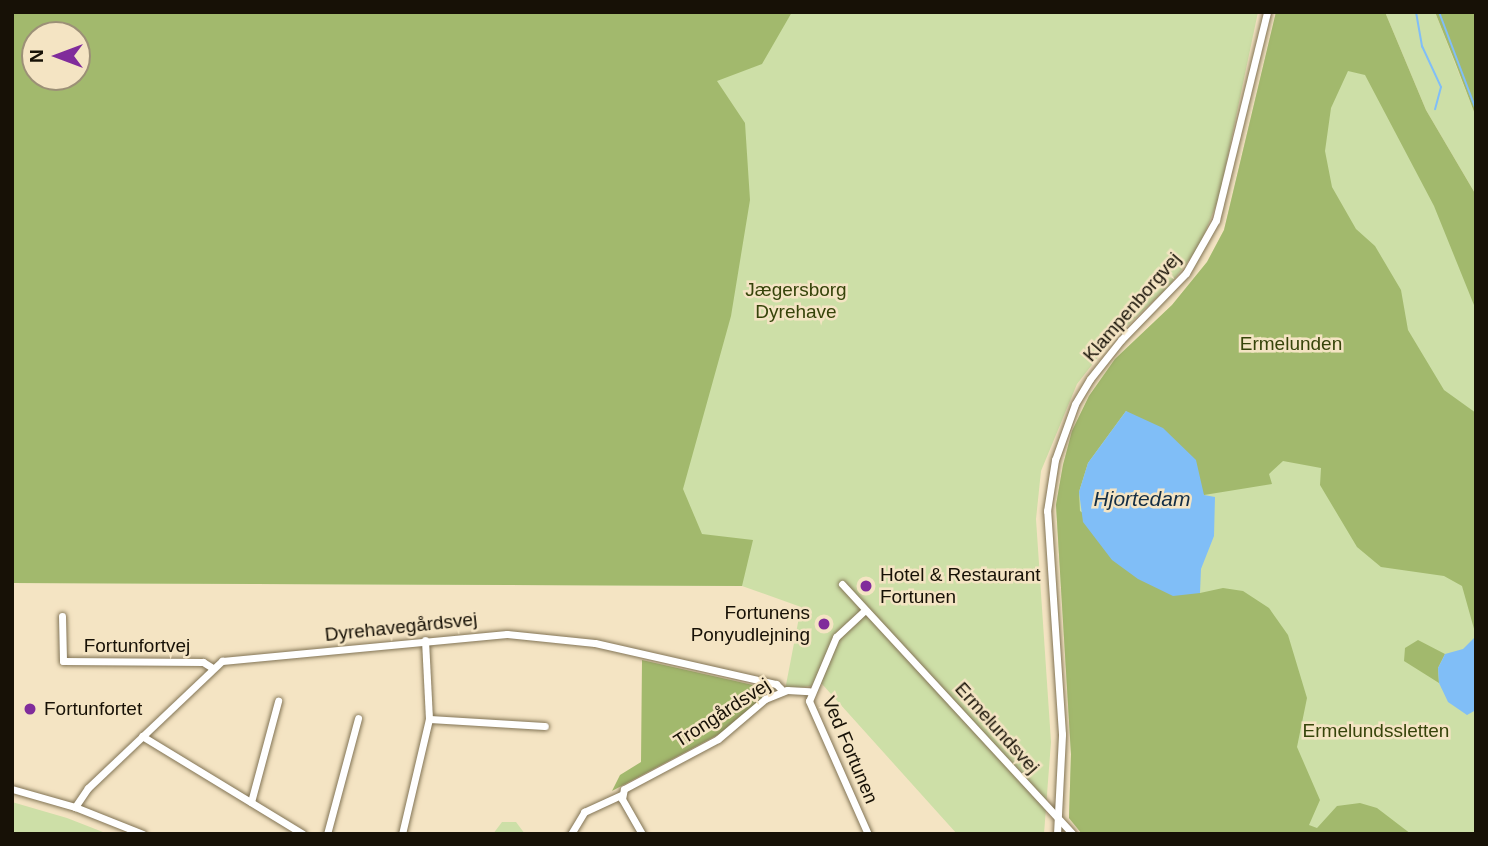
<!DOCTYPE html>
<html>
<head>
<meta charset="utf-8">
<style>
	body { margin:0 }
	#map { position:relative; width:1488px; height:846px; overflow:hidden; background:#f4e4c3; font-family:Arial,sans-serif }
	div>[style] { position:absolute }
	.green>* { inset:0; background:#cddfa7 }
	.forest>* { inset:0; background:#a2b96d }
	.water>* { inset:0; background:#80bef7 }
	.stream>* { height:2px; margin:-1px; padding:0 1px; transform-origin:1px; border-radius:1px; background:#80bef7 }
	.roads { filter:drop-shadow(0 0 2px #827455) drop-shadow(0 0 2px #827455) }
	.minor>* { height:7px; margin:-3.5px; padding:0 3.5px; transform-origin:3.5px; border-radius:3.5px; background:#fff }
	.dots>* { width:19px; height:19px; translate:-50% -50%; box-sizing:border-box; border:4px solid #f4e4c3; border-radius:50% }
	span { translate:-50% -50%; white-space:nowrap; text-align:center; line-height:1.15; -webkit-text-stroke:5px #f4e4c3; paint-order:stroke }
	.park-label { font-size:19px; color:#36440a }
	.street-label { font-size:19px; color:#171106 }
	.poi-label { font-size:19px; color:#171106 }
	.left { translate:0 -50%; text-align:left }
	.right { translate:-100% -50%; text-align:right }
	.water-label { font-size:21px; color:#132d44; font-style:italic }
	.frame { position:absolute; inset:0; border:14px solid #171106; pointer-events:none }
	.north { position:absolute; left:21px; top:21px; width:70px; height:70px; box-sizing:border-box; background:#f4e4c3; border:2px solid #9c9077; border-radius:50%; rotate:270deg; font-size:19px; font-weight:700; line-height:28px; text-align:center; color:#171106 }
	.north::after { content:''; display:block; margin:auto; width:24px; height:32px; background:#802c9b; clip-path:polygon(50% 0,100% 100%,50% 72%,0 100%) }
</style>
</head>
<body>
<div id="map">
	<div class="green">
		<div style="clip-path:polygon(evenodd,12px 12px,1258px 12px,1219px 198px,1199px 247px,1169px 286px,1109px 343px,1077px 384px,1041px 471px,1036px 519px,1051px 742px,1044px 834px,957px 834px,822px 684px,785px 690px,801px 607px,742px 586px,12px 583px,12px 12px,35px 35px,77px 35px,77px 77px,35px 77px,35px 35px)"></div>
		<div style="clip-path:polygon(1276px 12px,1378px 12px,1476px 228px,1476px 834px,1082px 834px,1069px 818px,1071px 754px,1056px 505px,1063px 465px,1072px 431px,1089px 396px,1115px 359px,1172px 305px,1207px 262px,1224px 230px)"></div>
		<div style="clip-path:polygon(1385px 12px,1435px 12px,1476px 117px,1476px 195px,1426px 110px)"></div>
		<div style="clip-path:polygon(12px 802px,67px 818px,108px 834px,12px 834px)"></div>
		<div style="clip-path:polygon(502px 822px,516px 822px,525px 834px,493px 834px)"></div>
	</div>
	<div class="forest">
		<div style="clip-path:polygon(evenodd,12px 12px,792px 12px,762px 64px,717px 81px,745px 123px,750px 200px,731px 316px,683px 489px,702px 534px,753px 540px,742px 586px,12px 583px,12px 12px,77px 35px,77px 77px,35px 77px,35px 35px,77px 35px)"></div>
		<div style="clip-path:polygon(1276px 12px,1385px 12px,1426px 110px,1476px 195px,1476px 310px,1434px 206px,1365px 75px,1348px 71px,1331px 108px,1325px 151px,1332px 187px,1356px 229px,1375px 246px,1401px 290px,1408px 330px,1444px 390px,1476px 413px,1476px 636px,1462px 586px,1444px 576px,1381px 567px,1357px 547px,1320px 485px,1321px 468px,1283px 461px,1269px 474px,1272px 484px,1204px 495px,1126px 411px,1088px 463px,1079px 492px,1080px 511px,1200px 593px,1223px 588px,1243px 591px,1269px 608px,1288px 635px,1307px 698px,1297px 747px,1320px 800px,1309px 825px,1317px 828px,1337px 806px,1360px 803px,1377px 808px,1411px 834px,1082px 834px,1069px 818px,1071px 754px,1056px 505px,1063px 465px,1072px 431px,1089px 396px,1115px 359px,1172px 305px,1207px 262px,1224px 230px)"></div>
		<div style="clip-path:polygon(1435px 12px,1476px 12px,1476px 117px,1455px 62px)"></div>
		<div style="clip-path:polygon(1418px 640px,1445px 654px,1438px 668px,1439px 683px,1404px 661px,1405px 648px)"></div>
		<div style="clip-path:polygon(642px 660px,762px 687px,766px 694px,725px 731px,612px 791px,620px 775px,641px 762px)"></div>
	</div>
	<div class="water">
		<div style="clip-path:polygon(1126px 411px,1163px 428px,1196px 460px,1204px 495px,1215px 497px,1214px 536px,1201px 569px,1200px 593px,1173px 596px,1138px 579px,1112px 560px,1083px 522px,1079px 492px,1088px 463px)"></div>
		<div style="clip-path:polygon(1476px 636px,1476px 710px,1467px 715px,1448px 702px,1439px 683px,1438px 668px,1445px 654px,1463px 649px)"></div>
	</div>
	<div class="stream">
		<div style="left:1416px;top:12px;width:35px;rotate:80deg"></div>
		<div style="left:1422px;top:46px;width:45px;rotate:65.1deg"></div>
		<div style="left:1441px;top:87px;width:23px;rotate:105deg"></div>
		<div style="left:1439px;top:12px;width:105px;rotate:69.3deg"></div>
	</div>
	<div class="roads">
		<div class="minor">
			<div style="left:842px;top:584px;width:340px;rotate:47.3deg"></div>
			<div style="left:864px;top:611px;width:38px;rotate:137deg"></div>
			<div style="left:836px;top:637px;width:69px;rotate:112.9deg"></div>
			<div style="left:809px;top:701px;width:145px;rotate:66.1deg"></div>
			<div style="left:62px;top:616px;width:45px;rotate:88.7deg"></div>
			<div style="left:63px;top:661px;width:140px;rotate:0.4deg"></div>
			<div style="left:203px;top:662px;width:9px;rotate:32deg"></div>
			<div style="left:429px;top:719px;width:116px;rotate:3.5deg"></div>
			<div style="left:142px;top:736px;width:188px;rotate:31.3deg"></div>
			<div style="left:12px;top:789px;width:66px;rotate:15.9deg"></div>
			<div style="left:75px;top:807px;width:73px;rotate:21.7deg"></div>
			<div style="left:251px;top:802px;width:105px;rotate:-75deg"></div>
			<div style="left:75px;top:807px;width:23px;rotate:-56deg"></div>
			<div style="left:88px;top:788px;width:185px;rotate:-43.5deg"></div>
			<div style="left:222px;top:661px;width:286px;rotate:-5.4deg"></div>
			<div style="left:507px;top:634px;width:88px;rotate:5.8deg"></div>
			<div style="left:595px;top:643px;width:186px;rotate:12.8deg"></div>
			<div style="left:776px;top:684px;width:10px;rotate:45deg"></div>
			<div style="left:327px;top:834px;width:120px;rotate:-75deg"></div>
			<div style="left:402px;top:834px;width:118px;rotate:-76.8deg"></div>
			<div style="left:429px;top:719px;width:79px;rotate:-92.9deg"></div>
			<div style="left:571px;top:834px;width:26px;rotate:-59deg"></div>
			<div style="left:584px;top:812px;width:41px;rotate:-24.7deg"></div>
			<div style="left:642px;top:834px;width:40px;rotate:-119.7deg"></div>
			<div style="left:622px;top:799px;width:10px;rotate:-79deg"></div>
			<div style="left:624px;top:789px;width:106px;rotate:-28deg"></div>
			<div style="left:718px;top:739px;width:62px;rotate:-40.4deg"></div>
			<div style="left:765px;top:699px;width:24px;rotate:-22deg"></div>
			<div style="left:787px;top:690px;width:22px;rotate:3deg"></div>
			<div style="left:1057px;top:834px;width:100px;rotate:-87.1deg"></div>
			<div style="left:1062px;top:734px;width:224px;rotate:-93.8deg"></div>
			<div style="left:1047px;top:511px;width:52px;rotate:-81.1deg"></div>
			<div style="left:1055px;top:460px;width:59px;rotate:-70.3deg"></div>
			<div style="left:1075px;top:404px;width:29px;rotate:-59deg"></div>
			<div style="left:1090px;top:379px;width:50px;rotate:-51.5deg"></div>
			<div style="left:1121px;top:340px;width:93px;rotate:-45.9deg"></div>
			<div style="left:1186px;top:273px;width:61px;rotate:-60.5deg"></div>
			<div style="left:1216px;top:220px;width:214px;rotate:-76.2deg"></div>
		</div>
	</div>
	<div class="dots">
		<div style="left:866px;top:586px;background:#802c9b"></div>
		<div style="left:824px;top:624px;background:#802c9b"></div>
		<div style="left:30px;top:709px;background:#802c9b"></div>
	</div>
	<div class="park-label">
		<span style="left:796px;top:301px">Jægersborg<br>Dyrehave</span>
		<span style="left:1291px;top:344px">Ermelunden</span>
		<span style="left:1376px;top:731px">Ermelundssletten</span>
	</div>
	<div class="street-label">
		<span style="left:1132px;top:307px;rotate:-49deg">Klampenborgvej</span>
		<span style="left:401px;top:627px;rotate:-6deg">Dyrehavegårdsvej</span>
		<span style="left:137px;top:646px">Fortunfortvej</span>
		<span style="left:722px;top:713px;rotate:-33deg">Trongårdsvej</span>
		<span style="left:997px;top:728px;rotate:48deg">Ermelundsvej</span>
		<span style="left:850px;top:750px;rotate:67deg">Ved Fortunen</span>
	</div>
	<div class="poi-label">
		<span class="left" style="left:880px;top:586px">Hotel &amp; Restaurant<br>Fortunen</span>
		<span class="right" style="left:810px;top:624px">Fortunens<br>Ponyudlejning</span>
		<span class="left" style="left:44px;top:709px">Fortunfortet</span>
	</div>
	<div class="water-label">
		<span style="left:1142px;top:499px">Hjortedam</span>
	</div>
	<div class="frame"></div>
	<div class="north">N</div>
</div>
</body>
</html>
